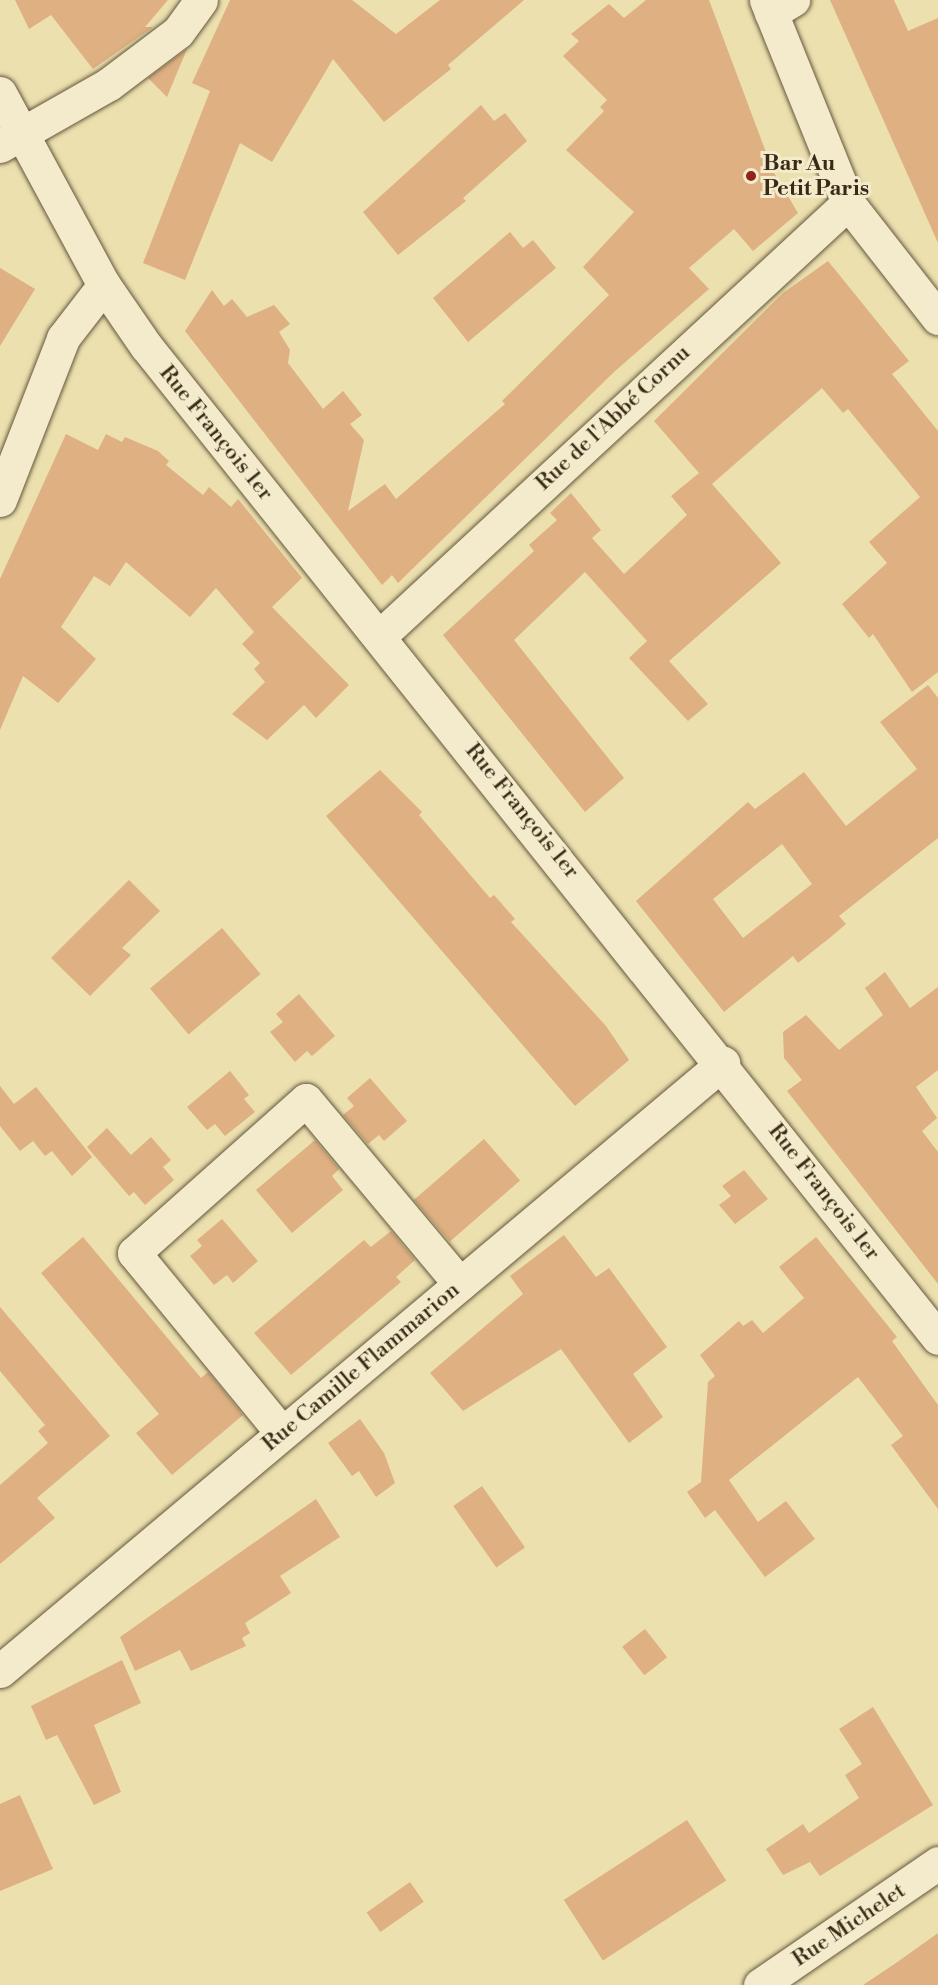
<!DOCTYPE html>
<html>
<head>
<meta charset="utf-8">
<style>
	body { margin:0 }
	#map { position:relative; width:938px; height:1985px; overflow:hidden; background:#ece0af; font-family:"Libre Bodoni",serif }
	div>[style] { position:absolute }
	.building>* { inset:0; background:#deb082; transform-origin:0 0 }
	.roads { filter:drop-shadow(0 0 2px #65583d) drop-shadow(0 0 2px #65583d) }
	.street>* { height:33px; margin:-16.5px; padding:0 16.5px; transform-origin:16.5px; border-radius:16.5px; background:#f3ebcb }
	.secondary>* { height:33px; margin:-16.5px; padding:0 16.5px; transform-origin:16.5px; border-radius:16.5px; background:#f3ebcb }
	.dots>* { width:16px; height:16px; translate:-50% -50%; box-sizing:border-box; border:3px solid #f3ebcb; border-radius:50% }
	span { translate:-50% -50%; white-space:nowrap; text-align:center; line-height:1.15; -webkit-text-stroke:6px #f3ebcb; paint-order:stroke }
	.poi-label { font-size:22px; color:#382a17; font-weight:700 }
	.left { translate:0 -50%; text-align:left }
	.street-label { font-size:22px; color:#382a17 }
</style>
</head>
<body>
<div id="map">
	<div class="building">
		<div style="clip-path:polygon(15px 0,168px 0,145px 27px,153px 27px,93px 69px,51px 15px,29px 29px)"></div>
		<div style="clip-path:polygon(230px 0,352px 0,396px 34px,440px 0,524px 0,448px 65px,451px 69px,384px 122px,333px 59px,272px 162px,240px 143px,185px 280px,143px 263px,210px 91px,192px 83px)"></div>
		<div style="clip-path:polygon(646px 0,709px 0,773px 171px,798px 213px,753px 251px,734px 229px,689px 268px,709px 289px,614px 372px,398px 583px,392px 575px,382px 585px,185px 331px,212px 290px,224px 306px,232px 299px,247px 317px,274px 305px,290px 324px,279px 332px,290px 350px,288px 363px,323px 409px,343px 391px,362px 415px,350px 424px,364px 440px,348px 511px,385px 484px,396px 499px,505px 404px,502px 401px,609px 295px,583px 267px,634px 212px,566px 150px,604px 111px,600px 107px,607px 100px,563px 56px,579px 41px,571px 34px,609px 4px,624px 18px)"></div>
		<div style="clip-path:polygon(830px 0,894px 0,908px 31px,938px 18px,938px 243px)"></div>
		<div style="clip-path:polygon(187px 49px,167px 97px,148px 78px)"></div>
		<div style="clip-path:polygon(481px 105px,494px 121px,505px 113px,527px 141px,463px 198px,466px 201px,398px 255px,363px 212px)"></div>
		<div style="clip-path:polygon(510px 232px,523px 248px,533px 240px,556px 268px,468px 342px,433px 298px)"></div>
		<div style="clip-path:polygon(828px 261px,909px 361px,892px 374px,938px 431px,938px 672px,912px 692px,873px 634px,869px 638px,842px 604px,887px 563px,869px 542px,920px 497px,848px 409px,843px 413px,822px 388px,712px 484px,781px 563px,669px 661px,708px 704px,688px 721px,629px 658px,647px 641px,585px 572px,514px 640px,624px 778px,585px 812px,443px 635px,534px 551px,529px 545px,557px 520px,550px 513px,571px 493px,601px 530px,592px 538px,624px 574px,687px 515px,671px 496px,699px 473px,654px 421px,783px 293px)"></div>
		<div style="clip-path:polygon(0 268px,35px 289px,0 346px)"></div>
		<div style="clip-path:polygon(66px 434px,98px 450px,106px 434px,122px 442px,125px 437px,158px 451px,169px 461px,166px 465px,203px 495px,209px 487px,231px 507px,238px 499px,302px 578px,272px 607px,349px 685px,316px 718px,304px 705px,267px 740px,232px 714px,265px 682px,254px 669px,260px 663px,242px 644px,254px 632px,216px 588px,190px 617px,126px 562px,110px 586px,94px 576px,61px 627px,96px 659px,58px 703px,23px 676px,0 730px,0 579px)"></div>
		<div style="clip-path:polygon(evenodd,928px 685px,938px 698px,938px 838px,839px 916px,846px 924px,832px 936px,798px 963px,793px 956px,724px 1012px,636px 901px,748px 802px,755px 809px,804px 772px,846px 826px,917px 769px,880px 722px,928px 685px,782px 844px,812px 884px,743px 938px,713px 899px,782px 844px)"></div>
		<div style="clip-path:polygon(380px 770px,422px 812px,419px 815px,490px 898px,494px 895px,515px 919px,511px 922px,606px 1026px,629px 1060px,575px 1106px,326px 816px)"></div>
		<div style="clip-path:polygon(129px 880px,160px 911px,122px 948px,131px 955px,90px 996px,51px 958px)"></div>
		<div style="left:222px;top:928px;width:60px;height:94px;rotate:50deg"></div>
		<div style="clip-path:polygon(885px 972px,910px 1008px,938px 987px,938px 1070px,916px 1087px,937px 1118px,922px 1131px,938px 1152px,938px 1284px,787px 1091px,802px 1080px,784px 1058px,783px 1032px,806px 1015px,839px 1050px,883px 1015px,865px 988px)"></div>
		<div style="clip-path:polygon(299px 994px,335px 1036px,312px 1056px,307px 1051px,295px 1062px,270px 1032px,283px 1022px,276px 1014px)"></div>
		<div style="clip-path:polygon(230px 1071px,249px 1095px,244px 1099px,255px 1112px,225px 1136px,215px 1124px,207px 1130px,187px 1107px)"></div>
		<div style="clip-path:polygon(370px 1078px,407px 1121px,384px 1141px,379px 1135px,368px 1144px,343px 1115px,354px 1106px,347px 1098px)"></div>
		<div style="clip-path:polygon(0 1086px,14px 1104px,36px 1087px,92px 1157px,72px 1176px,52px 1151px,45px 1156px,33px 1141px,20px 1151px,0 1126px)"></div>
		<div style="clip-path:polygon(107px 1128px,131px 1155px,151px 1137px,171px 1160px,163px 1167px,174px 1180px,145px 1205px,134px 1192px,129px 1196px,87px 1147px)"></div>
		<div style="left:484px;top:1139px;width:55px;height:93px;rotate:49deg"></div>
		<div style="clip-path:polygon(315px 1140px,339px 1169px,332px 1176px,343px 1190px,292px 1233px,256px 1190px)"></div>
		<div style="clip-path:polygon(744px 1170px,768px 1199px,735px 1224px,719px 1205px,731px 1196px,722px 1186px)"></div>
		<div style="clip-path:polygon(222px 1219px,258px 1261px,233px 1283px,227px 1275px,214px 1285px,190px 1256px,202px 1246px,197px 1240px)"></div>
		<div style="clip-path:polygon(391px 1231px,415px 1260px,396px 1277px,401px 1282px,291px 1375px,254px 1333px,364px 1240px,371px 1247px)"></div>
		<div style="clip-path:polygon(564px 1235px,596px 1277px,609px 1268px,667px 1347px,633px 1374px,663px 1417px,629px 1443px,561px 1349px,463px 1411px,430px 1373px,523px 1294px,510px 1276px)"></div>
		<div style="clip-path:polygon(83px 1237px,201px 1378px,208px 1372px,243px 1415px,172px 1475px,136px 1433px,159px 1414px,41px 1273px)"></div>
		<div style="clip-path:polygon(816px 1237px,897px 1337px,892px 1341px,938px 1405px,938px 1509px,891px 1445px,903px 1436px,858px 1377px,729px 1480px,758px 1522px,786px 1501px,815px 1539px,765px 1577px,715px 1510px,705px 1518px,687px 1492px,701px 1482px,708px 1382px,715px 1376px,700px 1355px,739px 1321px,743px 1326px,752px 1320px,763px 1333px,804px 1298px,779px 1267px)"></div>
		<div style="clip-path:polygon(0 1307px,110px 1436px,37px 1498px,55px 1518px,0 1564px,0 1485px,48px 1443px,38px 1431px,45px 1425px,0 1371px)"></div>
		<div style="clip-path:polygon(360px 1419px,384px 1453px,395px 1483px,376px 1497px,359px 1471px,352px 1476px,328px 1443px)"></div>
		<div style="left:482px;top:1486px;width:75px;height:35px;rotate:55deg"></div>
		<div style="clip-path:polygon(316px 1499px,340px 1537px,280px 1576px,291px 1593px,245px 1623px,250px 1633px,242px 1638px,246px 1646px,191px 1671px,180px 1650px,135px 1671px,120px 1637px)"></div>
		<div style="left:645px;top:1629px;width:36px;height:29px;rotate:52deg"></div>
		<div style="clip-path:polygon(122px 1660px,141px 1703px,94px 1725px,121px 1792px,94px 1805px,57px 1735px,46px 1740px,31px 1706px)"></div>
		<div style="clip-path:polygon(873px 1707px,933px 1805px,820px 1876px,810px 1862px,783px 1875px,766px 1849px,803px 1824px,809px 1833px,859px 1798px,845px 1775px,862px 1764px,839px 1729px)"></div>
		<div style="clip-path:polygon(20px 1795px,53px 1869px,0 1891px,0 1804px)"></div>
		<div style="left:687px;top:1820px;width:72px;height:147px;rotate:57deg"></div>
		<div style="left:410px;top:1882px;width:24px;height:53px;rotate:55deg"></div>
		<div style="clip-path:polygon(938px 1933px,938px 1985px,863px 1985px,896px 1963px)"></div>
	</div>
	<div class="roads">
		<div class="street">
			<div style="left:771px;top:13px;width:26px;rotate:-31deg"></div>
			<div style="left:0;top:93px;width:218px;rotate:61.6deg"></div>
			<div style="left:104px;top:285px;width:74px;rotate:55.5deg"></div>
			<div style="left:146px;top:346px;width:1269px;rotate:51.4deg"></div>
			<div style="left:0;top:146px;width:125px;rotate:-29.6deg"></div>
			<div style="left:109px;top:84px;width:86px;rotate:-37deg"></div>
			<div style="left:178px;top:32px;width:39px;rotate:-54deg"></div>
			<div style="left:0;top:500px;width:174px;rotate:-68.7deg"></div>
			<div style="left:63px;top:338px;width:67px;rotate:-52.3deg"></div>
			<div style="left:381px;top:635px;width:636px;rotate:-42.77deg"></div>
			<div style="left:282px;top:1433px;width:233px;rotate:-129.4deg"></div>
			<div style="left:134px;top:1253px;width:230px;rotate:-41.7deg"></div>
			<div style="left:306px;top:1100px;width:240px;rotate:50.1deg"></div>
			<div style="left:0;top:1671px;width:945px;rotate:-40.06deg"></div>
		</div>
		<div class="secondary">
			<div style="left:766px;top:0;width:219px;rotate:68deg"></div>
			<div style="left:848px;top:203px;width:146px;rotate:52deg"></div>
			<div style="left:760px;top:1985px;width:216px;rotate:-34.4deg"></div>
		</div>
	</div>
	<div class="dots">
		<div style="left:751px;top:176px;background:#8f2418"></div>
	</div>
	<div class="poi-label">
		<span class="left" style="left:763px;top:176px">Bar Au<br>Petit Paris</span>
	</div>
	<div class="street-label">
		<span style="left:613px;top:418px;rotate:-43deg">Rue de l'Abbé Cornu</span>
		<span style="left:216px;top:433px;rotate:51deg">Rue François 1er</span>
		<span style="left:522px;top:811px;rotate:51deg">Rue François 1er</span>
		<span style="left:824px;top:1192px;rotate:52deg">Rue François 1er</span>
		<span style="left:361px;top:1367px;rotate:-40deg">Rue Camille Flammarion</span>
		<span style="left:849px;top:1925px;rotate:-34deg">Rue Michelet</span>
	</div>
</div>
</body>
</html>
